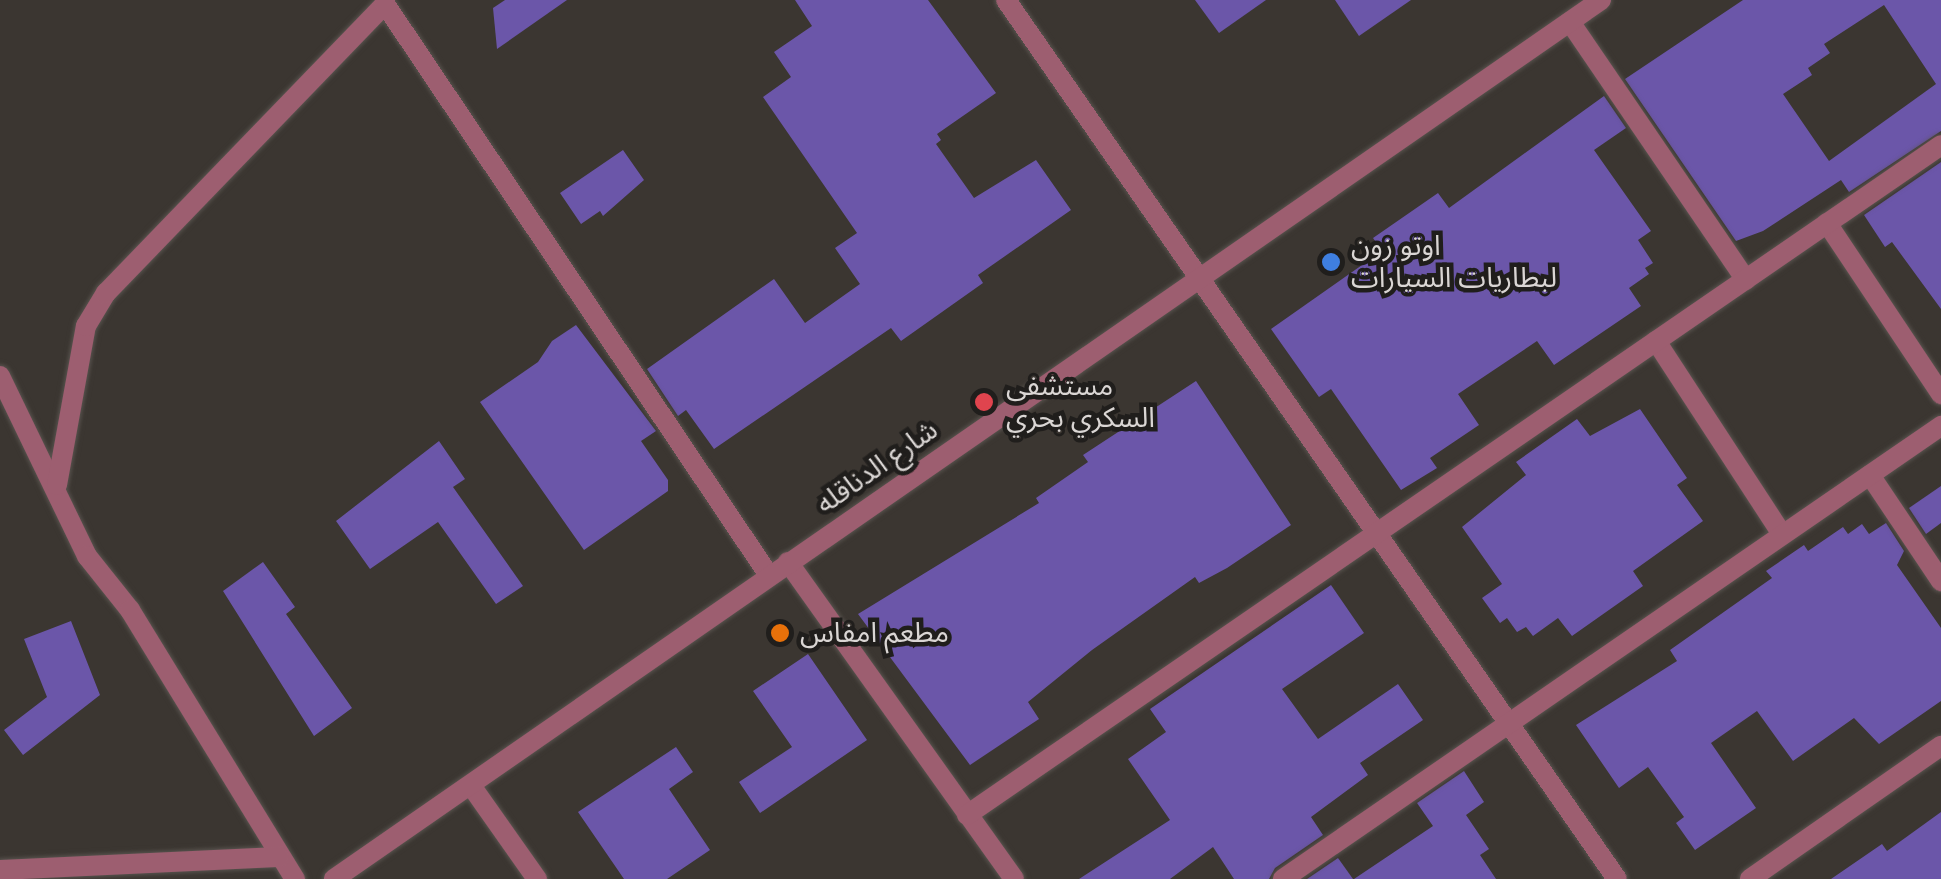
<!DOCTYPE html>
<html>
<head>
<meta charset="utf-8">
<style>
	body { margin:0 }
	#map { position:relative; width:1941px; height:879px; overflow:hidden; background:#3b3631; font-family:Roboto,"Noto Sans Arabic",sans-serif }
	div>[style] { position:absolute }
	.building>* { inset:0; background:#6b56a9 }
	.roads { filter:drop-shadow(0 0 2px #58534e) drop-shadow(0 0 2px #58534e) }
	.minor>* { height:20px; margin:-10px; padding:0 10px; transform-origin:10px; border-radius:10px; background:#9d5e70 }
	.tertiary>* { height:20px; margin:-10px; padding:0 10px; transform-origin:10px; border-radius:10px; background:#9d5e70 }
	.dots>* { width:28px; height:28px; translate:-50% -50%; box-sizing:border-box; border:5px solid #201e1c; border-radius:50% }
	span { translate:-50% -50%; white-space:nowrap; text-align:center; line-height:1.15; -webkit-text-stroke:9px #201e1c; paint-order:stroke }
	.poi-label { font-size:28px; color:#dad6d4 }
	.left { translate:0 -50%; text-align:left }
	.street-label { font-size:28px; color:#dad6d4 }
</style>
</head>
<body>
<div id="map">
	<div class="building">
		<div style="clip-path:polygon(505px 0,567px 0,497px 49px,493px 8px)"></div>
		<div style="clip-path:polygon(795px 0,928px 0,996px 93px,937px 134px,941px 140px,936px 144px,974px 198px,1036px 160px,1071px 210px,978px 275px,983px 283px,901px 341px,891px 328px,714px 449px,686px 410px,678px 416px,647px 369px,774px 279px,805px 323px,860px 284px,835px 248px,857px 233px,763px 97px,791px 77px,774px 52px,812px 26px)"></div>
		<div style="clip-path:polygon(1195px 0,1266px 0,1219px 33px)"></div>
		<div style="clip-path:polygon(1335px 0,1411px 0,1359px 36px)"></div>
		<div style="clip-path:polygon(evenodd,1743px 0,1941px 0,1941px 131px,1849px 192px,1841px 180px,1763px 231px,1736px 241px,1625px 79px,1743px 0,1884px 5px,1936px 84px,1829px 161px,1783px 94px,1812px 75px,1808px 68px,1830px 53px,1824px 44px,1884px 5px)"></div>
		<div style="clip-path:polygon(1604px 96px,1626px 128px,1594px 150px,1651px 231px,1638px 240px,1653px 263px,1645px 268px,1649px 274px,1629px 288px,1641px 306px,1554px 365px,1537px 341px,1458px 394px,1479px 425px,1430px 458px,1437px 468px,1401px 490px,1331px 389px,1319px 397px,1271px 329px,1382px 251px,1373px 238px,1438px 193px,1449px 208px)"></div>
		<div style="clip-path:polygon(623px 150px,644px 180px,603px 216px,600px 211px,581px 224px,560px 193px)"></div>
		<div style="clip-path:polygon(1941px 162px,1941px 309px,1892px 242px,1885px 247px,1864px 215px)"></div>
		<div style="clip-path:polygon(576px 325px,656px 431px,641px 441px,668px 480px,668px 491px,584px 550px,480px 402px,538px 362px,552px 341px)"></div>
		<div style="clip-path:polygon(1196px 381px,1291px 525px,1227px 568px,1199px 583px,1195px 577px,1092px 650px,1028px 702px,1039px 719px,970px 765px,858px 614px,1039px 503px,1036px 498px,1088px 462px,1083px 455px)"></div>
		<div style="clip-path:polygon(1640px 409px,1687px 478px,1677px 485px,1703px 521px,1633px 571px,1643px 586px,1572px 636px,1558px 618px,1533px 636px,1526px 627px,1517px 632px,1507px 618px,1500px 623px,1482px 598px,1502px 584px,1462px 527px,1526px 475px,1516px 462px,1577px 419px,1590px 436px)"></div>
		<div style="clip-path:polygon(439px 441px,465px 479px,453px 487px,523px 586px,496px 604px,438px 522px,370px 569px,336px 521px)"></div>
		<div style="clip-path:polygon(1941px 486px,1941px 523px,1926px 534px,1909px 508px)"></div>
		<div style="clip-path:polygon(1886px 523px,1904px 551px,1897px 565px,1941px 628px,1941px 701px,1879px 744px,1854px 718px,1793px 761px,1757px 711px,1711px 743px,1756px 808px,1695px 850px,1676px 823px,1684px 817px,1648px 767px,1619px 788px,1576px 725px,1677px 661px,1670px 650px,1772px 578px,1766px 571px,1804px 545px,1808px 551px,1843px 527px,1848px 534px,1862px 524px,1869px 534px)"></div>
		<div style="clip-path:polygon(263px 562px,295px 607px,286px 614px,352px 708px,314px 736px,223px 591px)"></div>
		<div style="clip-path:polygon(1331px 585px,1364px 633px,1282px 689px,1318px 739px,1398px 684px,1423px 720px,1360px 763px,1368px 775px,1311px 817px,1323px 835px,1275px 868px,1269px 879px,1234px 879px,1213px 847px,1170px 879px,1079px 879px,1170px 820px,1128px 759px,1166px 732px,1150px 709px)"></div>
		<div style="clip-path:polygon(71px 621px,100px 695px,23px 755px,4px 730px,47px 697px,24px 639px)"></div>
		<div style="clip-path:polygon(808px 654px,867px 740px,760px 813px,739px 782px,792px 747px,753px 691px)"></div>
		<div style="clip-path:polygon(676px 747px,693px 772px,669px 789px,710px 850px,667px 879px,624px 879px,578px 812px)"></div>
		<div style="clip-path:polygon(1464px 771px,1484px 802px,1466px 815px,1489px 849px,1480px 855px,1496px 879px,1354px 879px,1433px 826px,1417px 803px)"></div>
		<div style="clip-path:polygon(1941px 812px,1941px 879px,1831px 879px,1882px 844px,1887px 851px)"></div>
		<div style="clip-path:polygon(1338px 858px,1353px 879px,1307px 879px)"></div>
	</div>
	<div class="roads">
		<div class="minor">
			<div style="left:1006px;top:0;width:1070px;rotate:55.2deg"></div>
			<div style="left:1570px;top:22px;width:312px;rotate:55.7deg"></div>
			<div style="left:1827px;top:223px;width:206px;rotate:56.3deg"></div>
			<div style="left:1656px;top:341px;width:230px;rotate:56.9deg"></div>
			<div style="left:0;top:376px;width:200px;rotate:64.2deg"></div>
			<div style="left:87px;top:556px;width:69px;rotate:51.5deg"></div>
			<div style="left:130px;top:610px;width:316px;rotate:58.5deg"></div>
			<div style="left:1870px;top:475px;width:128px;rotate:56.2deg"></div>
			<div style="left:57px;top:485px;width:162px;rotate:-79.7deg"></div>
			<div style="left:86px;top:326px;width:39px;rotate:-59deg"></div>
			<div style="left:106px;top:293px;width:402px;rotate:-46deg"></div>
			<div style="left:385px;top:4px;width:687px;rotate:56.1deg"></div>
			<div style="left:788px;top:562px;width:389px;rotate:54.5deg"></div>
			<div style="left:472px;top:787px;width:113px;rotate:54.8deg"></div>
			<div style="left:967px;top:815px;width:1182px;rotate:-34.52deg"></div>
			<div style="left:0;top:870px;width:279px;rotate:-2.7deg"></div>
			<div style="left:1283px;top:879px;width:799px;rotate:-34.55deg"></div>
			<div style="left:1750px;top:879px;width:233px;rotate:-34.9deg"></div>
		</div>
		<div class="tertiary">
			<div style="left:334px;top:879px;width:1542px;rotate:-34.75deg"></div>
		</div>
	</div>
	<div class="dots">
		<div style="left:1331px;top:262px;background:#3f7fe0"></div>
		<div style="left:984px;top:402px;background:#e0444e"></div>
		<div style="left:780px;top:633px;background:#e8710a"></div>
	</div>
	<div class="poi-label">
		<span class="left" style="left:1351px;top:262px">اوتو زون<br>لبطاريات السيارات</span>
		<span class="left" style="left:1006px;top:402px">مستشفى<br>السكري بحري</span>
		<span class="left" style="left:800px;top:633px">مطعم امفاس</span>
	</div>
	<div class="street-label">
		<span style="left:877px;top:467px;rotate:-35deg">شارع الدناقله</span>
	</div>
</div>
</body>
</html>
